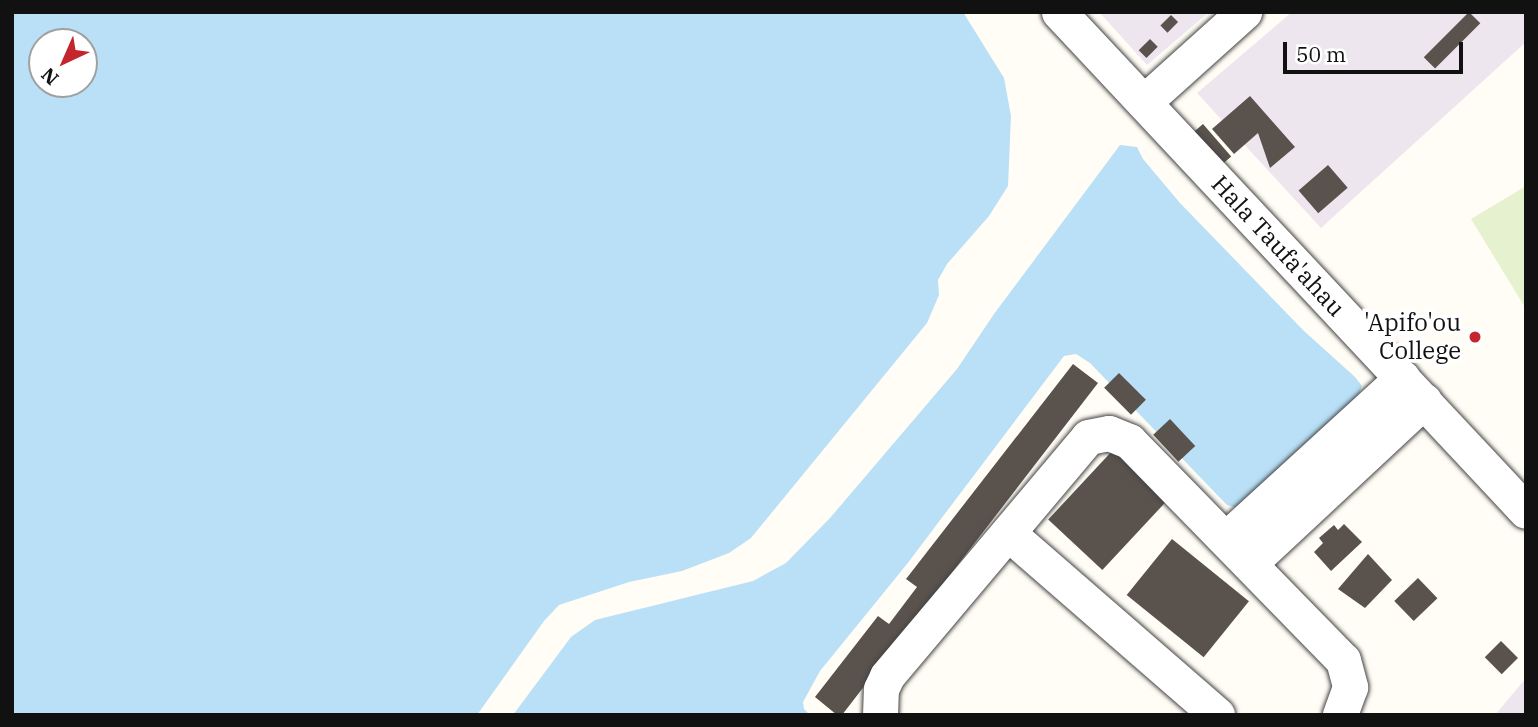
<!DOCTYPE html>
<html>
<head>
<meta charset="utf-8">
<style>
	body { margin:0 }
	#map { position:relative; width:1538px; height:727px; overflow:hidden; background:#fffdf5; font-family:"IBM Plex Serif",serif }
	div>[style] { position:absolute }
	.industrial>* { inset:0; background:#eee6ef }
	.pitch>* { inset:0; background:#e6f2cf }
	.water>* { inset:0; background:#b9e0f7 }
	.building>* { inset:0; background:#5a524d; transform-origin:0 0 }
	.roads { filter:drop-shadow(0 0 2px #444) drop-shadow(0 0 2px #444) }
	.minor>* { height:35px; margin:-17.5px; padding:0 17.5px; transform-origin:17.5px; border-radius:17.5px; background:#fff }
	.dots>* { width:19px; height:19px; translate:-50% -50%; box-sizing:border-box; border:4px solid #fff; border-radius:50% }
	span { translate:-50% -50%; white-space:nowrap; text-align:center; line-height:1.15; -webkit-text-stroke:7px #fff; paint-order:stroke }
	.street-label { font-size:24px; color:#111 }
	.poi-label { font-size:24px; color:#111 }
	.right { translate:-100% -50%; text-align:right }
	.frame { position:absolute; inset:0; border:14px solid #111; pointer-events:none }
	.north { position:absolute; left:28px; top:28px; width:70px; height:70px; box-sizing:border-box; background:#fff; border:2px solid #a0a0a0; border-radius:50%; rotate:224deg; font-size:19px; font-weight:700; line-height:28px; text-align:center; color:#111 }
	.north::after { content:''; display:block; margin:auto; width:24px; height:32px; background:#c4262e; clip-path:polygon(50% 0,100% 100%,50% 72%,0 100%) }
	.scale { position:absolute; left:1283px; top:42px; width:180px; height:32px; box-sizing:border-box; border:4px solid #111; border-top:0; padding-left:9px; font-size:21px; line-height:24px; white-space:nowrap; color:#111; -webkit-text-stroke:5px #fff; paint-order:stroke }
</style>
</head>
<body>
<div id="map">
	<div class="industrial">
		<div style="clip-path:polygon(1099px 12px,1209px 12px,1147px 65px)"></div>
		<div style="clip-path:polygon(1292px 12px,1526px 12px,1526px 42px,1321px 228px,1197px 93px)"></div>
		<div style="clip-path:polygon(1526px 678px,1526px 715px,1495px 715px)"></div>
	</div>
	<div class="pitch">
		<div style="clip-path:polygon(1526px 186px,1526px 309px,1471px 219px)"></div>
	</div>
	<div class="water">
		<div style="clip-path:polygon(evenodd,12px 12px,963px 12px,1004px 78px,1011px 116px,1008px 186px,989px 216px,947px 264px,938px 280px,939px 295px,927px 323px,751px 538px,729px 553px,682px 571px,629px 582px,559px 605px,544px 621px,477px 715px,12px 715px,12px 12px,42px 42px,84px 42px,84px 84px,42px 84px,42px 42px)"></div>
		<div style="clip-path:polygon(1120px 145px,1137px 147px,1143px 159px,1180px 203px,1304px 331px,1355px 377px,1362px 386px,1358px 397px,1237px 508px,1227px 505px,1090px 363px,1076px 354px,1064px 356px,907px 564px,820px 671px,803px 702px,804px 709px,810px 715px,513px 715px,571px 637px,595px 620px,753px 581px,786px 563px,830px 518px,957px 369px,994px 314px)"></div>
	</div>
	<div class="building">
		<div style="left:1469px;top:12px;width:16px;height:64px;rotate:45deg"></div>
		<div style="left:1171px;top:15px;width:10px;height:15px;rotate:45deg"></div>
		<div style="left:1150px;top:39px;width:11px;height:16px;rotate:45deg"></div>
		<div style="clip-path:polygon(1250px 96px,1295px 147px,1270px 168px,1258px 133px,1234px 154px,1212px 129px)"></div>
		<div style="left:1203px;top:124px;width:43px;height:20px;rotate:49deg"></div>
		<div style="left:1328px;top:165px;width:30px;height:39px;rotate:49deg"></div>
		<div style="clip-path:polygon(1073px 364px,1098px 383px,842px 715px,837px 715px,815px 697px,878px 616px,889px 624px,917px 587px,906px 579px)"></div>
		<div style="left:1119px;top:373px;width:38px;height:21px;rotate:45deg"></div>
		<div style="left:1170px;top:419px;width:37px;height:23px;rotate:47deg"></div>
		<div style="left:1113px;top:450px;width:74px;height:95px;rotate:43deg"></div>
		<div style="clip-path:polygon(1344px 524px,1362px 542px,1331px 571px,1314px 552px,1323px 543px,1319px 538px,1334px 525px,1338px 530px)"></div>
		<div style="left:1172px;top:539px;width:99px;height:72px;rotate:39deg"></div>
		<div style="clip-path:polygon(1368px 554px,1392px 580px,1365px 608px,1338px 589px)"></div>
		<div style="left:1418px;top:578px;width:28px;height:33px;rotate:46deg"></div>
		<div style="left:1501px;top:641px;width:24px;height:23px;rotate:45deg"></div>
	</div>
	<div class="roads">
		<div class="minor">
			<div style="left:1059px;top:12px;width:683px;rotate:46.9deg"></div>
			<div style="left:1144px;top:102px;width:135px;rotate:-42deg"></div>
			<div style="left:1008px;top:533px;width:277px;rotate:41deg"></div>
			<div style="left:1226px;top:539px;width:239px;rotate:-42.5deg"></div>
			<div style="left:1250px;top:563px;width:238px;rotate:-43deg"></div>
			<div style="left:880px;top:715px;width:26px;rotate:-88deg"></div>
			<div style="left:881px;top:689px;width:14px;rotate:-65deg"></div>
			<div style="left:887px;top:676px;width:312px;rotate:-49.9deg"></div>
			<div style="left:1088px;top:437px;width:21px;rotate:-11deg"></div>
			<div style="left:1109px;top:433px;width:22px;rotate:22deg"></div>
			<div style="left:1129px;top:441px;width:306px;rotate:45.7deg"></div>
			<div style="left:1343px;top:660px;width:28px;rotate:75deg"></div>
			<div style="left:1350px;top:687px;width:30px;rotate:110deg"></div>
		</div>
	</div>
	<div class="dots">
		<div style="left:1475px;top:337px;background:#c4262e"></div>
	</div>
	<div class="street-label">
		<span style="left:1278px;top:246px;rotate:47deg">Hala Taufa'ahau</span>
	</div>
	<div class="poi-label">
		<span class="right" style="left:1461px;top:337px">'Apifo'ou<br>College</span>
	</div>
	<div class="frame"></div>
	<div class="north">N</div>
	<div class="scale">50 m</div>
</div>
</body>
</html>
